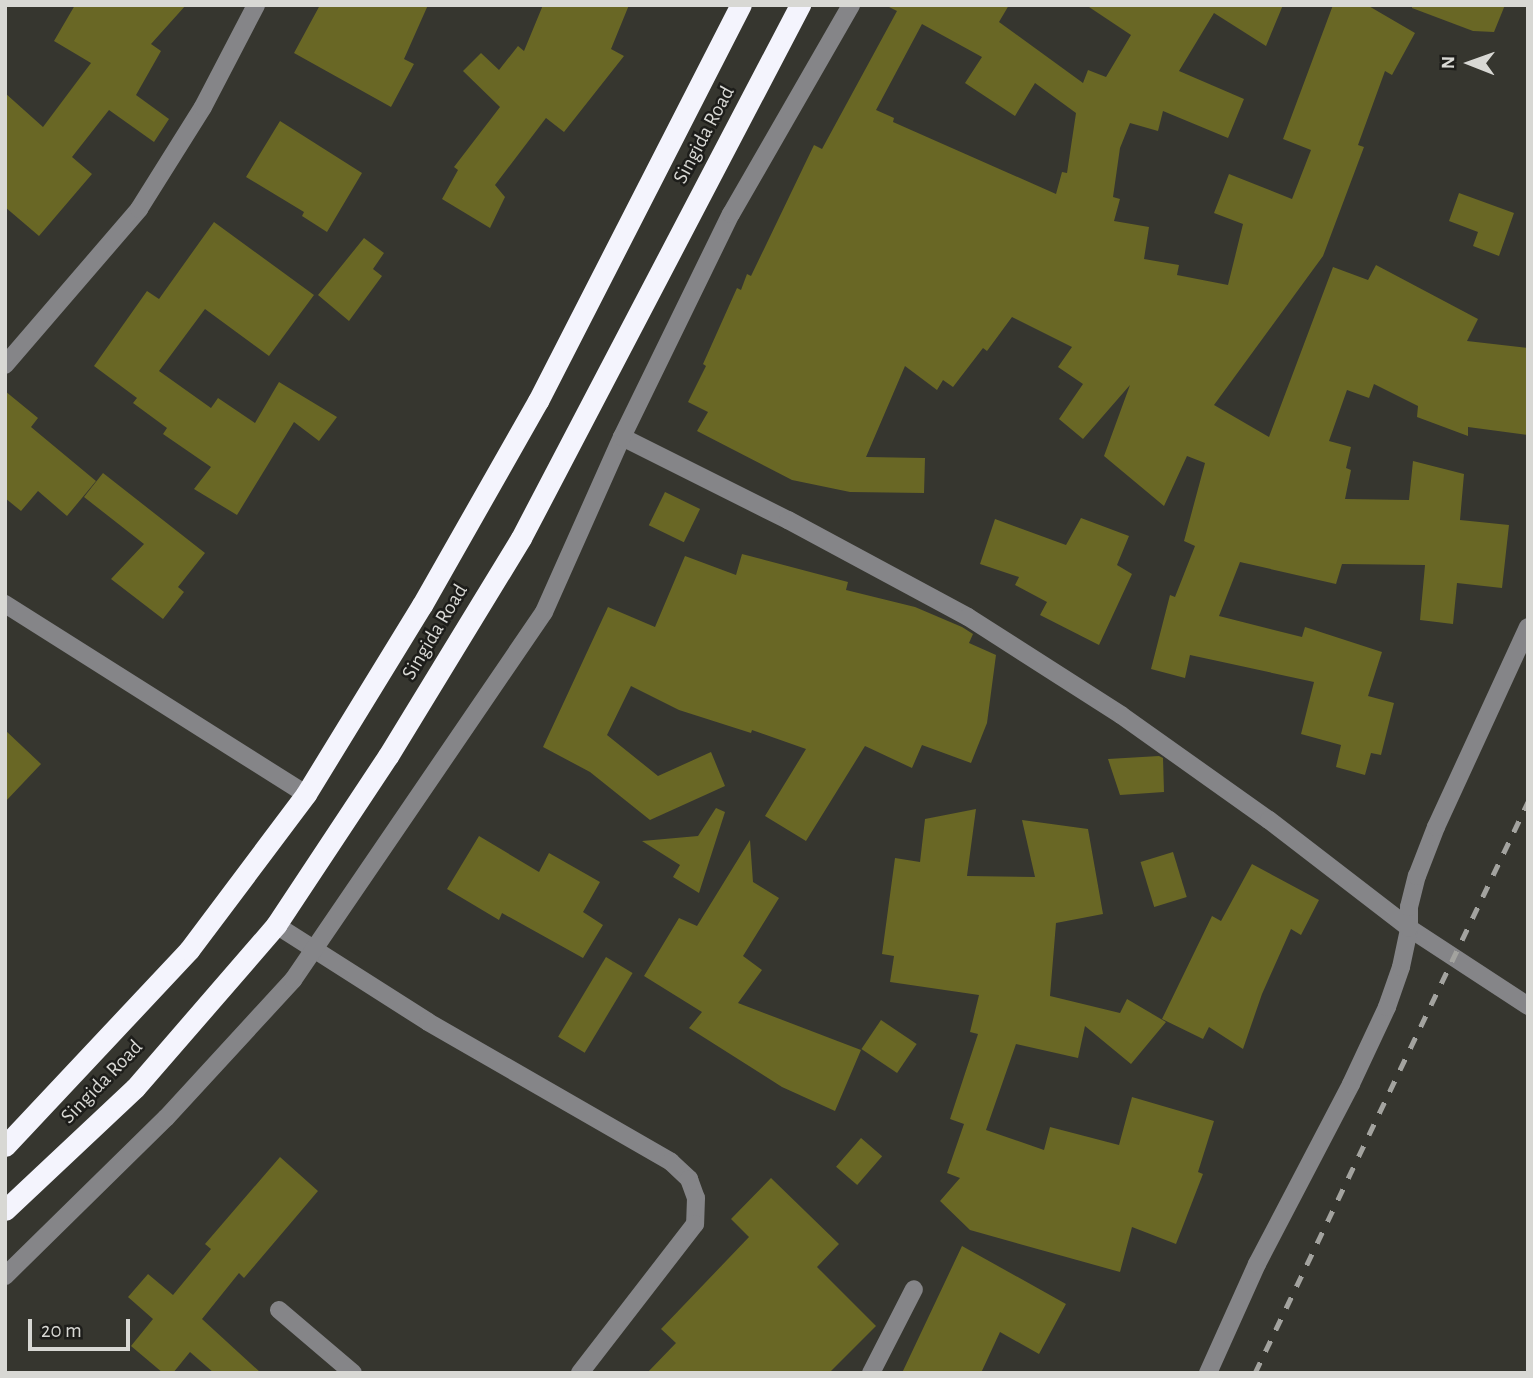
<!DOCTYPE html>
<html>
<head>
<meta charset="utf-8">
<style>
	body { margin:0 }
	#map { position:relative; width:1533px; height:1378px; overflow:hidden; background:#36362f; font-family:"Alegreya Sans",sans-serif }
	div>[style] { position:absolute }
	.building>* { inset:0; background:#696725; transform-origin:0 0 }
	.minor>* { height:18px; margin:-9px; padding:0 9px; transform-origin:9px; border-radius:9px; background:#858588 }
	.highway>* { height:21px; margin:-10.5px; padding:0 10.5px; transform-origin:10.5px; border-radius:10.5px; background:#f4f4fd }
	.rail>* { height:5px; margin-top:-2.5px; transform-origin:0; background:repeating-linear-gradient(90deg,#a3a39f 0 12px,transparent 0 24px) }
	span { translate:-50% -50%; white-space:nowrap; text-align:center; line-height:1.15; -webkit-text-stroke:5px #1d1d1a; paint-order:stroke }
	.street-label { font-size:21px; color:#d8d8d4 }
	.frame { position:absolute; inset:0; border:7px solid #d8d8d4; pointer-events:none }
	.north { position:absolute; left:1435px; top:28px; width:70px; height:70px; -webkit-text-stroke:5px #1d1d1a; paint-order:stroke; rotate:271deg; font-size:19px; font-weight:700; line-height:28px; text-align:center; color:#d8d8d4 }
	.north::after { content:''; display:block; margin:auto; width:24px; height:32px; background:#d8d8d4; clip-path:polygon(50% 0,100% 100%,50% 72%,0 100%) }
	.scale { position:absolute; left:28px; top:1319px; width:102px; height:32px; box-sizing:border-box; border:4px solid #d8d8d4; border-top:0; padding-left:9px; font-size:21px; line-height:24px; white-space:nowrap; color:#d8d8d4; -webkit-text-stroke:5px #1d1d1a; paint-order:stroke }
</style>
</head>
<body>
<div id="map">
	<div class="building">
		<div style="clip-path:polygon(75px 5px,186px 5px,151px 44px,161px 51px,136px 95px,169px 119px,154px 142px,109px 110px,72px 157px,92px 174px,39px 236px,5px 207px,5px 93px,43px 127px,91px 63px,54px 41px)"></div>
		<div style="clip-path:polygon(320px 5px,428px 5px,404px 59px,414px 64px,391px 107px,294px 53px)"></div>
		<div style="clip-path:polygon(543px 5px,629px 5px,611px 49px,624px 56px,564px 132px,546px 118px,495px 185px,505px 197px,490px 228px,442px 199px,458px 170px,454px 167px,500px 107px,463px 71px,481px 53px,499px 70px,518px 46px,524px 51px)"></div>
		<div style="clip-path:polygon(evenodd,885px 5px,1009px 5px,999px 22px,1083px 83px,1088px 70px,1106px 77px,1131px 35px,1086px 5px,1283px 5px,1266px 46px,1214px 13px,1179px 71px,1244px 99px,1228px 138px,1163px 111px,1158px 131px,1130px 123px,1120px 148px,1113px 197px,1120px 199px,1114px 221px,1149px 227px,1144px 259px,1179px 265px,1177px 275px,1228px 285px,1243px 224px,1214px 213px,1229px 174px,1292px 199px,1311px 150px,1283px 139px,1333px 5px,1367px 5px,1415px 33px,1392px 75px,1385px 71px,1358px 145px,1364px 147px,1323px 256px,1214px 405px,1269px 437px,1333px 267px,1368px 280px,1376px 265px,1478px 319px,1467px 341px,1528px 348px,1528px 435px,1468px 427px,1468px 436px,1417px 417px,1418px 406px,1374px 384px,1369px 398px,1347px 390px,1329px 441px,1351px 447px,1346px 468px,1351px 470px,1345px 499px,1409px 500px,1413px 461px,1464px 474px,1460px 520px,1509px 525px,1502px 588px,1457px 583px,1453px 624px,1420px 620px,1425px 565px,1342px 564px,1336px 584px,1240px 562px,1219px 616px,1302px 637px,1305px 627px,1382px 652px,1368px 696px,1394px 703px,1381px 755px,1371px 753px,1365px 775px,1336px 767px,1341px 745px,1301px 734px,1314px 682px,1190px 655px,1185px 678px,1151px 669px,1170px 595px,1175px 597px,1195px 546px,1184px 541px,1205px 463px,1187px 456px,1164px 506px,1104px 456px,1130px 385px,1083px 439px,1059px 419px,1083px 384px,1058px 367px,1072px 347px,1012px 317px,987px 351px,983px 348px,953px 387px,943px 380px,937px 390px,905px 366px,866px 457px,925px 458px,924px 493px,850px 492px,792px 480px,697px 431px,708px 412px,688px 402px,706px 366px,703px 364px,737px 288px,741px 290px,747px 274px,751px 276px,814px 145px,822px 149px,897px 11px,885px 5px,922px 24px,982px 57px,965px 83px,1015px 116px,1035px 83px,1076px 113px,1067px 173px,1062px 172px,1056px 194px,893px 122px,894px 118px,876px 110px,922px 24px)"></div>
		<div style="clip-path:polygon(1412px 5px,1505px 5px,1494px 32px,1473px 31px,1412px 8px)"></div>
		<div style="clip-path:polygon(280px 121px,362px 173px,327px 232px,302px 216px,304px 212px,246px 177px)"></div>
		<div style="clip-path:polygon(1459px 193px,1514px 213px,1499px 256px,1473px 246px,1478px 232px,1449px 221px)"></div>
		<div style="clip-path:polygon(214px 222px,314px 295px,269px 356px,205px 309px,159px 371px,211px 408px,218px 398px,255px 423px,279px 382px,337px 417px,319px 441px,294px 422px,237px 515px,194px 489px,211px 467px,163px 434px,167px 428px,133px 403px,137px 398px,94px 366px,147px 291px,159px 299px)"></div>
		<div style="clip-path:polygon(364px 238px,384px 253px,373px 269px,382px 276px,349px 321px,318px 295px)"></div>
		<div style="clip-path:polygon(5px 391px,38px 418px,31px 427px,96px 481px,67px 516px,38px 491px,21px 511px,5px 498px)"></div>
		<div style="clip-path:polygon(103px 473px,205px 553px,178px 587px,184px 592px,163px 619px,111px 579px,144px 544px,84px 497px)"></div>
		<div style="left:665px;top:492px;width:39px;height:37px;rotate:26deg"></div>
		<div style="clip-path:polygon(1081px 518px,1129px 536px,1117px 565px,1132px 574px,1099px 645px,1040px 615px,1047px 602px,1015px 585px,1019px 577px,980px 564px,995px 519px,1066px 545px)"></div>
		<div style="clip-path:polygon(742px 554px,848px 582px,846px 590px,915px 607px,962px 627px,973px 634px,969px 643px,996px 655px,987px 723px,971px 763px,922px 745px,912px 768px,865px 746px,806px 841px,765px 816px,806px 749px,752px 730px,751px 733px,679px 710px,631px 686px,607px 735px,658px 776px,711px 752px,725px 786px,650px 820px,590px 772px,543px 747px,608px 607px,655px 627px,685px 556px,736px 575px)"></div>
		<div style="clip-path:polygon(5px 730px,41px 764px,5px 802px)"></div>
		<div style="clip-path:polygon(1159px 756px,1163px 758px,1164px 792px,1120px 795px,1108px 759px)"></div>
		<div style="clip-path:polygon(716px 808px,725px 812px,699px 893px,673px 877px,680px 865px,642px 841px,698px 836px)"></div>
		<div style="clip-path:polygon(976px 809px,967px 876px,1035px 877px,1022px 820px,1088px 829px,1103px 914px,1056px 923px,1050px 996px,1120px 1013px,1127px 999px,1166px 1022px,1131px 1064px,1085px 1026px,1078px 1058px,1016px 1044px,986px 1130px,1044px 1150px,1050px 1127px,1119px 1145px,1132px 1097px,1214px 1121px,1198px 1172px,1203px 1174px,1176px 1244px,1132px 1227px,1120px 1272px,970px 1230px,940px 1201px,960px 1178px,947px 1173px,964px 1124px,950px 1119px,978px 1034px,970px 1032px,979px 995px,890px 982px,894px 956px,882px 954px,895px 858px,920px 862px,925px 819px)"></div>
		<div style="clip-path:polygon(479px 836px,539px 872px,549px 853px,600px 882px,583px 912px,603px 925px,583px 958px,502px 913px,499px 920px,447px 889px)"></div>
		<div style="clip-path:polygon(750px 840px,753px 882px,779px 898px,743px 956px,762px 970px,738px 1003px,861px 1050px,835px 1111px,782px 1087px,689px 1028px,702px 1012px,644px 976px,679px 918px,697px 926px)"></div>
		<div style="left:1173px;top:852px;width:47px;height:34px;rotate:73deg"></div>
		<div style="clip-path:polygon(1252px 864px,1319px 900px,1301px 935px,1291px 929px,1262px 994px,1243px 1049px,1209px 1027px,1203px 1039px,1162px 1019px,1212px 916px,1221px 921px)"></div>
		<div style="left:606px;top:957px;width:31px;height:93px;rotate:31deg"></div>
		<div style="left:881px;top:1020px;width:43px;height:35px;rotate:34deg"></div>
		<div style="left:861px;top:1138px;width:28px;height:38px;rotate:41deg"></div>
		<div style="clip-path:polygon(280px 1157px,318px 1191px,244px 1278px,239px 1273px,202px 1319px,261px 1373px,214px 1373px,190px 1352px,173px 1373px,163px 1373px,131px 1346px,153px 1319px,128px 1297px,148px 1274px,173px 1295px,211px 1249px,205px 1244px)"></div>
		<div style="clip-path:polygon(771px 1178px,839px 1244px,817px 1267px,876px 1326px,829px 1373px,647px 1373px,676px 1343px,661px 1329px,749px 1237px,731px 1219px)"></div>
		<div style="clip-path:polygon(962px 1246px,1066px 1304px,1039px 1354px,1000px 1332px,981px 1373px,902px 1373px)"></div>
	</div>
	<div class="minor">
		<div style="left:5px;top:365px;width:206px;rotate:-49.3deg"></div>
		<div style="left:139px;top:209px;width:120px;rotate:-57.9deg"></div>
		<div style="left:203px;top:107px;width:115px;rotate:-62.5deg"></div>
		<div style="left:622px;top:437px;width:186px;rotate:26.6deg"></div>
		<div style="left:788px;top:520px;width:204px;rotate:28.3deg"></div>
		<div style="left:968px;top:617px;width:182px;rotate:32.6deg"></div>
		<div style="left:1121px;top:715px;width:181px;rotate:35.4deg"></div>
		<div style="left:1269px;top:820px;width:177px;rotate:37.6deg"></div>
		<div style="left:1409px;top:928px;width:142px;rotate:33.2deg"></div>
		<div style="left:5px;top:604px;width:356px;rotate:32.3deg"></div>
		<div style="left:276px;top:925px;width:180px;rotate:32.5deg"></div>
		<div style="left:428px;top:1022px;width:280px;rotate:29.9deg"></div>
		<div style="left:671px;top:1162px;width:25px;rotate:43deg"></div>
		<div style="left:689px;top:1179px;width:20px;rotate:70deg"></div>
		<div style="left:696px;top:1198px;width:26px;rotate:92deg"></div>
		<div style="left:695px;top:1224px;width:188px;rotate:127.7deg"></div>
		<div style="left:5px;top:1276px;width:226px;rotate:-44.5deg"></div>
		<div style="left:166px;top:1118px;width:188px;rotate:-47.4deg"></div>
		<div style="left:293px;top:980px;width:445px;rotate:-55.7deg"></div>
		<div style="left:544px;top:612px;width:192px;rotate:-66deg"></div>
		<div style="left:622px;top:437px;width:248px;rotate:-64deg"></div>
		<div style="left:731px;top:214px;width:241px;rotate:-60.1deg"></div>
		<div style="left:279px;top:1310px;width:97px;rotate:40.4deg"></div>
		<div style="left:871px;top:1373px;width:94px;rotate:-62.9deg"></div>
		<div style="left:1208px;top:1373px;width:120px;rotate:-65.8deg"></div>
		<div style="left:1257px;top:1264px;width:203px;rotate:-62.4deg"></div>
		<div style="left:1351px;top:1084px;width:85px;rotate:-64.9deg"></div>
		<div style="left:1387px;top:1007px;width:42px;rotate:-70.7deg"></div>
		<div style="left:1401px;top:967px;width:40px;rotate:-78deg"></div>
		<div style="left:1409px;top:928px;width:21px;rotate:-90deg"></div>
		<div style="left:1409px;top:907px;width:32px;rotate:-76deg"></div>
		<div style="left:1417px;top:876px;width:53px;rotate:-68.8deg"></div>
		<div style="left:1436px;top:827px;width:220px;rotate:-65.3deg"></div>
	</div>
	<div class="highway">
		<div style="left:5px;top:1146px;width:269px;rotate:-46.8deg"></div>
		<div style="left:189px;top:950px;width:195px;rotate:-53.1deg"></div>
		<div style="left:306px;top:794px;width:222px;rotate:-58.5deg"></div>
		<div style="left:422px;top:605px;width:235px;rotate:-60.4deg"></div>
		<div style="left:538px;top:401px;width:445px;rotate:-62.9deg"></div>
		<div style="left:5px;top:1210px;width:178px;rotate:-43.2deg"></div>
		<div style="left:135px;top:1088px;width:216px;rotate:-49.1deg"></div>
		<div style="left:276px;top:925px;width:203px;rotate:-56.5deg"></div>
		<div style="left:388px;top:756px;width:255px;rotate:-58.6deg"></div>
		<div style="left:521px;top:538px;width:602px;rotate:-62.37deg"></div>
	</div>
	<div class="rail">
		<div style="left:1255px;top:1373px;width:633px;rotate:-64.45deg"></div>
	</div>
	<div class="street-label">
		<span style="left:704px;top:135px;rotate:-62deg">Singida Road</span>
		<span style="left:435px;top:632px;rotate:-59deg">Singida Road</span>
		<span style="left:102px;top:1082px;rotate:-46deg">Singida Road</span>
	</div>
	<div class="frame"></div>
	<div class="north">N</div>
	<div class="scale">20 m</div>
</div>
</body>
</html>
